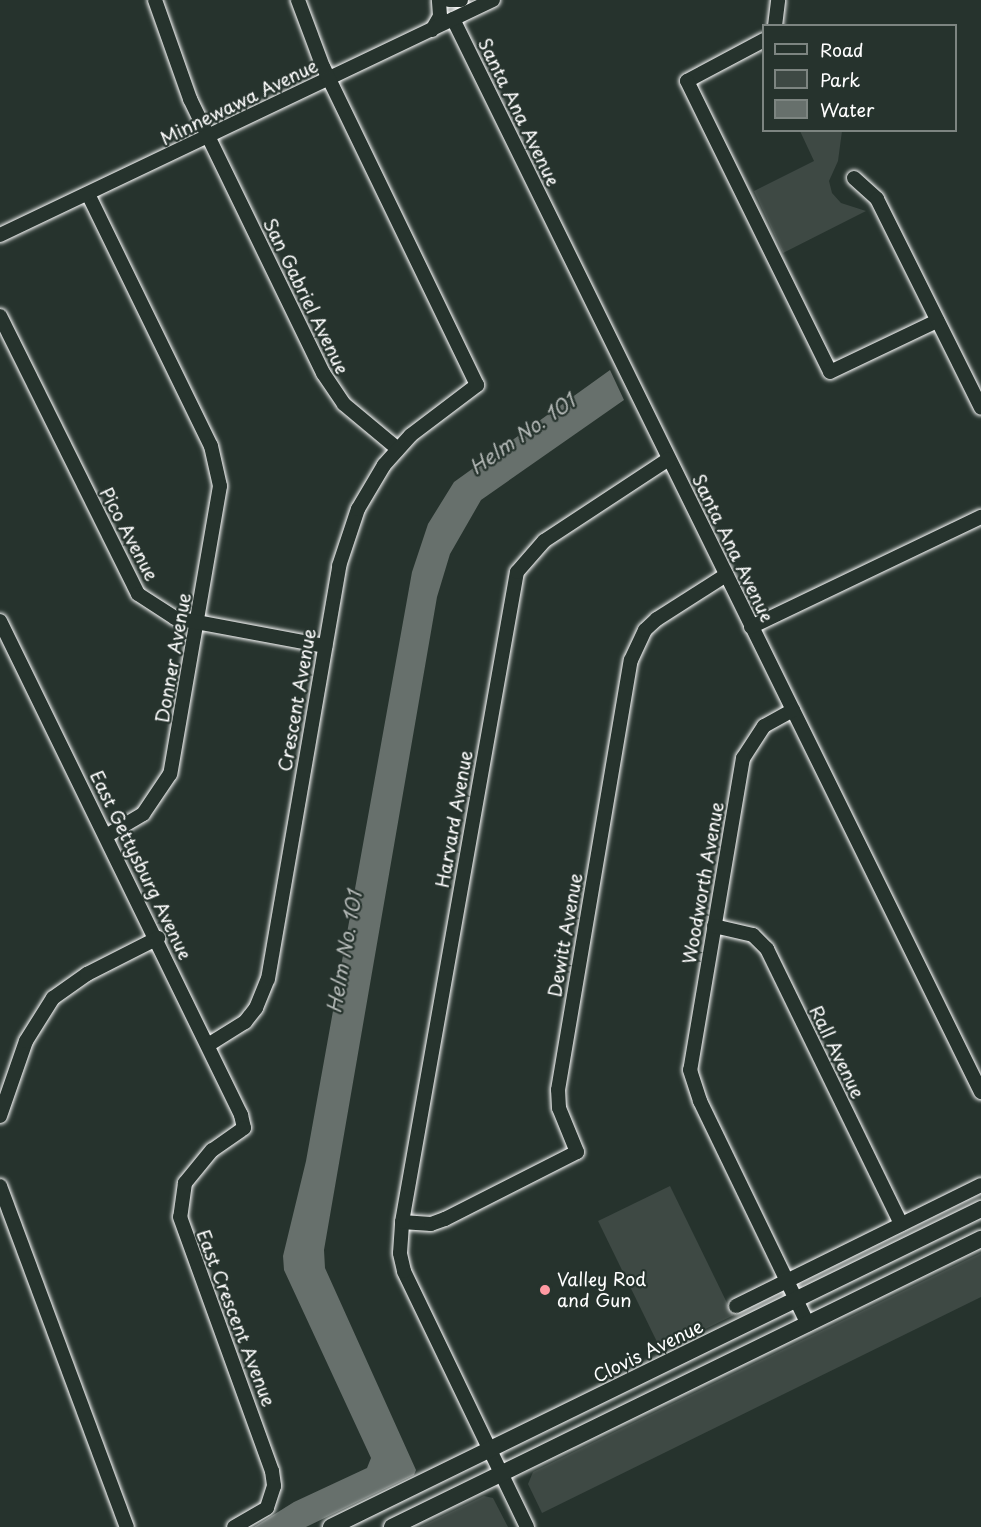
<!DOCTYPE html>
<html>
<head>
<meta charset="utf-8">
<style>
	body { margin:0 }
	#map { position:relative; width:981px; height:1527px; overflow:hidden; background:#26332d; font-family:"Playpen Sans",sans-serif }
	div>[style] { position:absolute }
	.green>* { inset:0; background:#3e4944; transform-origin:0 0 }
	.water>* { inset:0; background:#67706c }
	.roads { filter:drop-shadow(0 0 2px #fff) drop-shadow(0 0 2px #fff) }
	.minor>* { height:14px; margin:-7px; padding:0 7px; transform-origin:7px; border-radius:7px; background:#26332d }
	.major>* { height:16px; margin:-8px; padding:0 8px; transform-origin:8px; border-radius:8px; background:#26332d }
	.dots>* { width:16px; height:16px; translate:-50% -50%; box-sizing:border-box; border:3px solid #26332d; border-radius:50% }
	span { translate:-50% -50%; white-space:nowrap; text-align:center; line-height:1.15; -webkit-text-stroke:4.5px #26332d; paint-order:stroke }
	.street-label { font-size:18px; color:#fff }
	.poi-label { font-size:18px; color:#fff }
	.left { translate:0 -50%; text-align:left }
	.water-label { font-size:20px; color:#b3b8b6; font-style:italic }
	.legend { position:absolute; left:762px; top:24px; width:195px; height:108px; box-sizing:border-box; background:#26332d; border:2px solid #7d8581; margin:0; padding:8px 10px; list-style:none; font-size:18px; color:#fff }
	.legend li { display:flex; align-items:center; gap:12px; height:30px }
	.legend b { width:30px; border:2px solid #7d8581 }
</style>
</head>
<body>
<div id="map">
	<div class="green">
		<div style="clip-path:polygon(800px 131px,842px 131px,838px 161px,829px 181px,832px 193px,841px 203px,866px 211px,783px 253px,754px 191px,814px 161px)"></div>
		<div style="left:670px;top:1186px;width:144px;height:80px;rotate:64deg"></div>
		<div style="clip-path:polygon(981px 1253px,981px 1297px,542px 1513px,528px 1484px,533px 1472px)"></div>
		<div style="clip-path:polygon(484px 1496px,493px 1498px,508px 1527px,420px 1527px)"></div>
	</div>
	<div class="water">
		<div style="clip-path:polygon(610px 370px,624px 400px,481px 500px,450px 554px,437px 597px,324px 1250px,325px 1268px,416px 1470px,414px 1475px,306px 1527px,254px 1527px,294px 1502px,367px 1468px,371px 1458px,284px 1270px,283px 1256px,306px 1161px,412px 572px,428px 524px,454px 482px)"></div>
	</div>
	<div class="roads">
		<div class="minor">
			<div style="left:155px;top:0;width:105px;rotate:70.5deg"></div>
			<div style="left:190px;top:99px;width:305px;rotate:64.1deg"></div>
			<div style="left:323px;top:373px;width:37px;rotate:56deg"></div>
			<div style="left:344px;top:404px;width:70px;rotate:39.8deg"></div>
			<div style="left:449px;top:0;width:12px"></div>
			<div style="left:453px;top:19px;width:1196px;rotate:63.8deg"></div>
			<div style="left:775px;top:26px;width:26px;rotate:-83deg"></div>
			<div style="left:432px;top:30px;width:16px;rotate:-60deg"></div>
			<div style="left:440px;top:16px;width:16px;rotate:-94deg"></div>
			<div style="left:764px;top:40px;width:87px;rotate:152deg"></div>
			<div style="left:687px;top:81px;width:324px;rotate:63.8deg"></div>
			<div style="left:830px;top:372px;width:119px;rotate:-25.5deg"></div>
			<div style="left:854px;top:178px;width:31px;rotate:42deg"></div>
			<div style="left:877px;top:199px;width:233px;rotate:63.5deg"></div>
			<div style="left:88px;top:194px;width:280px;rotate:64deg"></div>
			<div style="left:211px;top:446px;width:41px;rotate:77.3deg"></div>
			<div style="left:220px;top:486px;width:292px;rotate:99.8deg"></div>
			<div style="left:170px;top:774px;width:48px;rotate:124deg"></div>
			<div style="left:143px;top:814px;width:43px;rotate:149.3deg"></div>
			<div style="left:0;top:235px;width:546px;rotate:-25.49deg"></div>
			<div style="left:0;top:316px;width:310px;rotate:63.6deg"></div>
			<div style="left:138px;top:594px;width:44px;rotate:33deg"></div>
			<div style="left:175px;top:618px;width:153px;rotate:10.6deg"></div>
			<div style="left:0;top:621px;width:550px;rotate:63.99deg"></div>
			<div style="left:241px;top:1115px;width:13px;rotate:77deg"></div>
			<div style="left:244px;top:1128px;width:39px;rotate:145deg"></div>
			<div style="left:212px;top:1150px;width:43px;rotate:129.3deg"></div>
			<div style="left:185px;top:1183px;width:34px;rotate:98deg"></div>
			<div style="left:180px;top:1217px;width:270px;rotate:70.1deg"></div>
			<div style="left:272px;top:1471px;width:15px;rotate:82deg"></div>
			<div style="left:274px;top:1486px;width:23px;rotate:108deg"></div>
			<div style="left:267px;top:1508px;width:38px;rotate:150deg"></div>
			<div style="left:751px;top:627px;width:255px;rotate:-25.6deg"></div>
			<div style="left:793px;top:710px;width:33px;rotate:151deg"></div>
			<div style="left:764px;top:726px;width:38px;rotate:123deg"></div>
			<div style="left:743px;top:758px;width:316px;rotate:99.6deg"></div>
			<div style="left:690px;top:1070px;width:33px;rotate:72deg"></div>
			<div style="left:700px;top:1101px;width:248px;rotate:64.2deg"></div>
			<div style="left:714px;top:926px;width:40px;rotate:13deg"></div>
			<div style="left:753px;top:935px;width:20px;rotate:45deg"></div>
			<div style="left:767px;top:949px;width:306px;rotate:64deg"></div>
			<div style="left:208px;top:1045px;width:44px;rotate:-31.9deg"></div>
			<div style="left:245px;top:1022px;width:18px;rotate:-52deg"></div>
			<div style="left:256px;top:1008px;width:31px;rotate:-68deg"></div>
			<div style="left:268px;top:979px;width:419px;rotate:-80.2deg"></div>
			<div style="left:339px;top:566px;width:60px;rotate:-71.6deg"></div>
			<div style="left:358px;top:509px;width:51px;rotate:-59.4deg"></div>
			<div style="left:384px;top:465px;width:40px;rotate:-48deg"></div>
			<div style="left:411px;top:435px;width:83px;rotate:-37.1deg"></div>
			<div style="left:477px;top:385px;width:353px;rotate:-115.8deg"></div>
			<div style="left:323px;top:67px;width:72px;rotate:-110.5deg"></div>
			<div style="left:0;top:1116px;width:79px;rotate:-70.9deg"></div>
			<div style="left:26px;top:1041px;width:51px;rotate:-57.9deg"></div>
			<div style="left:53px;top:998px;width:42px;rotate:-35.2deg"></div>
			<div style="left:87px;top:974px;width:80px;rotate:-26.9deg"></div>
			<div style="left:0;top:1186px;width:364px;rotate:69.6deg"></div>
			<div style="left:402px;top:1222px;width:29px;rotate:4deg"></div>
			<div style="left:431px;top:1224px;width:15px;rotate:-20deg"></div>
			<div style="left:445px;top:1219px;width:148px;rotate:-26.9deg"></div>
			<div style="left:577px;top:1152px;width:48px;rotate:-112.2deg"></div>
			<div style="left:559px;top:1108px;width:18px;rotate:-93deg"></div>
			<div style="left:558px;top:1090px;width:436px;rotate:-80.4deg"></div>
			<div style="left:631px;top:660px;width:33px;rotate:-65deg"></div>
			<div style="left:645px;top:630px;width:16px;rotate:-43deg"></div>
			<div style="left:657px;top:619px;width:82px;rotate:-32.5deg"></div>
			<div style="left:736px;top:1306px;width:273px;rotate:-26.3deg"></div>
			<div style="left:527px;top:1527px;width:284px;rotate:-115.7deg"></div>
			<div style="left:404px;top:1271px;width:18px;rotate:-103deg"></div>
			<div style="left:400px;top:1253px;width:31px;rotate:-86deg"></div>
			<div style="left:402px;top:1222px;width:660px;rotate:-79.97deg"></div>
			<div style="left:517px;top:572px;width:41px;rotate:-48.9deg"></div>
			<div style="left:544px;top:541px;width:149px;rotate:-33.3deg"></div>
		</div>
		<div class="major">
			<div style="left:331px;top:1527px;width:724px;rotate:-26.07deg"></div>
			<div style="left:392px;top:1527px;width:656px;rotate:-26.06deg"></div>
		</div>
	</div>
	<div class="dots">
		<div style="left:545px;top:1290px;background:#ff9aa2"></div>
	</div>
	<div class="street-label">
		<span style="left:239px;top:102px;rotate:-26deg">Minnewawa Avenue</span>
		<span style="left:519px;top:112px;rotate:64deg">Santa Ana Avenue</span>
		<span style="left:306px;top:296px;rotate:64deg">San Gabriel Avenue</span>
		<span style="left:129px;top:534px;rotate:62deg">Pico Avenue</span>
		<span style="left:733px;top:548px;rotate:64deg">Santa Ana Avenue</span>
		<span style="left:173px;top:658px;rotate:-80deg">Donner Avenue</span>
		<span style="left:297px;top:700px;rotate:-80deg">Crescent Avenue</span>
		<span style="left:454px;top:819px;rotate:-80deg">Harvard Avenue</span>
		<span style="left:141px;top:865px;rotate:64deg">East Gettysburg Avenue</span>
		<span style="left:703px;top:883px;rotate:-80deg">Woodworth Avenue</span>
		<span style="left:565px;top:935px;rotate:-80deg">Dewitt Avenue</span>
		<span style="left:837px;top:1052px;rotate:64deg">Rall Avenue</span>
		<span style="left:236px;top:1318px;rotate:69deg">East Crescent Avenue</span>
		<span style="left:648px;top:1351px;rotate:-26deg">Clovis Avenue</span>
	</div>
	<div class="poi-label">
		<span class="left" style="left:557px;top:1290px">Valley Rod<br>and Gun</span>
	</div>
	<div class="water-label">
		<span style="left:522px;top:434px;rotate:-35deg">Helm No. 101</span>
		<span style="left:344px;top:952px;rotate:-80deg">Helm No. 101</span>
	</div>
	<ul class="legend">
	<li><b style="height:8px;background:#26332d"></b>Road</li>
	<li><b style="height:16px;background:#3e4944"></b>Park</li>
	<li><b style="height:16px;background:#67706c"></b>Water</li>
	</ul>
</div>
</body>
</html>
